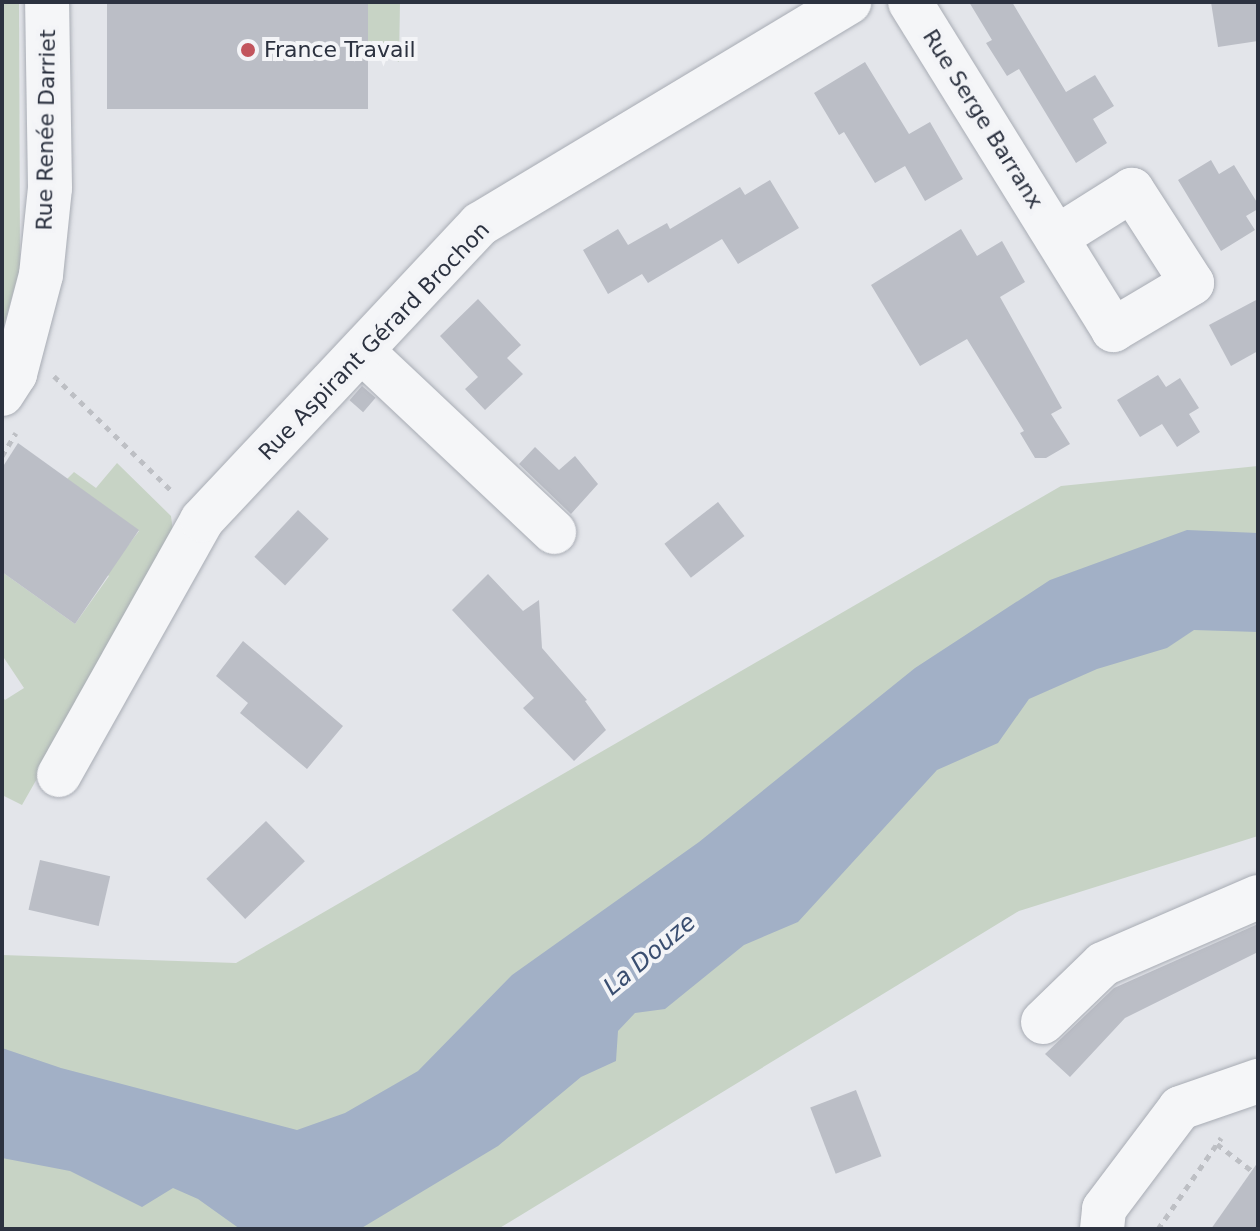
<!DOCTYPE html>
<html>
<head>
<meta charset="utf-8">
<style>
	body { margin:0 }
	#map { position:relative; width:1260px; height:1231px; overflow:hidden; background:#e3e5ea; font-family:"DejaVu Sans",sans-serif }
	div>[style] { position:absolute }
	.green>* { inset:0; background:#c7d3c5 }
	.water>* { inset:0; background:#a2b0c6 }
	.building>* { inset:0; background:#bbbec6; transform-origin:0 0 }
	.path>* { height:5px; margin-top:-2.5px; transform-origin:0; background:repeating-linear-gradient(90deg,#bdbfc4 0 6px,transparent 0 12px) }
	.roads { filter:drop-shadow(0 0 2px #a8acb4) drop-shadow(0 0 2px #a8acb4) }
	.street>* { height:44px; margin:-22px; padding:0 22px; transform-origin:22px; border-radius:22px; background:#f5f6f8 }
	.dots>* { width:22px; height:22px; translate:-50% -50%; box-sizing:border-box; border:4px solid #f3f4f7; border-radius:50% }
	span { translate:-50% -50%; white-space:nowrap; text-align:center; line-height:1.15; -webkit-text-stroke:8px #f3f4f7; paint-order:stroke }
	.poi-label { font-size:22px; color:#2c3240 }
	.left { translate:0 -50%; text-align:left }
	.street-label { font-size:22px; color:#2c3240 }
	.water-label { font-size:24px; color:#3a4e70; font-style:italic }
	.frame { position:absolute; inset:0; border:4px solid #2c3240; pointer-events:none }
</style>
</head>
<body>
<div id="map">
	<div class="green">
		<div style="clip-path:polygon(2px 2px,19px 2px,20px 268px,2px 332px)"></div>
		<div style="clip-path:polygon(147px 2px,400px 2px,399px 62px,369px 45px)"></div>
		<div style="clip-path:polygon(117px 463px,171px 516px,174px 538px,22px 805px,2px 795px,2px 696px,5px 700px,24px 688px,2px 655px,2px 572px,75px 624px,109px 576px,99px 568px,126px 548px,139px 531px,67px 479px,74px 472px,96px 488px)"></div>
		<div style="clip-path:polygon(1258px 466px,1258px 836px,1019px 911px,498px 1229px,2px 1229px,2px 955px,236px 963px,1061px 486px)"></div>
	</div>
	<div class="water">
		<div style="clip-path:polygon(1187px 530px,1258px 533px,1258px 632px,1194px 630px,1167px 648px,1097px 669px,1029px 699px,998px 743px,937px 770px,798px 922px,744px 945px,665px 1009px,635px 1013px,618px 1031px,616px 1061px,581px 1077px,498px 1146px,360px 1229px,240px 1229px,198px 1199px,173px 1188px,142px 1207px,70px 1171px,2px 1158px,2px 1048px,61px 1068px,297px 1130px,345px 1113px,418px 1071px,512px 975px,699px 842px,915px 668px,1050px 580px)"></div>
	</div>
	<div class="building">
		<div style="clip-path:polygon(969px 2px,1012px 2px,1066px 92px,1095px 75px,1114px 106px,1093px 119px,1107px 143px,1076px 163px,1019px 69px,1007px 76px,986px 43px,992px 40px)"></div>
		<div style="clip-path:polygon(1211px 2px,1258px 2px,1258px 41px,1218px 47px)"></div>
		<div style="left:107px;top:4px;width:261px;height:105px"></div>
		<div style="clip-path:polygon(865px 62px,909px 134px,930px 122px,963px 179px,925px 201px,905px 166px,875px 183px,844px 132px,839px 135px,814px 93px)"></div>
		<div style="clip-path:polygon(1211px 160px,1219px 174px,1234px 165px,1258px 204px,1258px 209px,1246px 216px,1255px 230px,1221px 251px,1178px 180px)"></div>
		<div style="clip-path:polygon(770px 180px,799px 228px,738px 264px,722px 239px,648px 283px,642px 274px,608px 294px,583px 250px,618px 229px,628px 245px,667px 223px,670px 229px,740px 187px,745px 195px)"></div>
		<div style="clip-path:polygon(961px 229px,977px 256px,1002px 241px,1025px 282px,1000px 297px,1062px 408px,1051px 414px,1070px 444px,1046px 458px,1035px 458px,1020px 433px,1024px 431px,967px 339px,920px 366px,871px 285px)"></div>
		<div style="clip-path:polygon(478px 299px,521px 345px,507px 358px,523px 374px,485px 410px,465px 389px,478px 377px,440px 336px)"></div>
		<div style="clip-path:polygon(1258px 299px,1258px 351px,1231px 366px,1209px 325px)"></div>
		<div style="clip-path:polygon(1158px 375px,1166px 387px,1180px 378px,1199px 408px,1189px 414px,1200px 432px,1177px 447px,1162px 424px,1140px 437px,1117px 400px)"></div>
		<div style="left:362px;top:386px;width:18px;height:19px;rotate:41deg"></div>
		<div style="clip-path:polygon(18px 443px,139px 530px,75px 624px,2px 572px,2px 468px)"></div>
		<div style="clip-path:polygon(535px 447px,559px 470px,575px 456px,598px 484px,571px 514px,519px 464px)"></div>
		<div style="left:718px;top:502px;width:43px;height:68px;rotate:52deg"></div>
		<div style="left:298px;top:510px;width:42px;height:64px;rotate:43deg"></div>
		<div style="clip-path:polygon(488px 574px,523px 611px,539px 600px,542px 648px,587px 700px,585px 701px,606px 730px,574px 761px,523px 708px,534px 698px,452px 610px)"></div>
		<div style="clip-path:polygon(243px 641px,343px 726px,307px 769px,240px 713px,248px 703px,216px 676px)"></div>
		<div style="left:266px;top:821px;width:56px;height:83px;rotate:46deg"></div>
		<div style="left:40px;top:860px;width:72px;height:51px;rotate:13deg"></div>
		<div style="clip-path:polygon(1258px 924px,1258px 952px,1125px 1018px,1070px 1077px,1045px 1054px,1114px 988px)"></div>
		<div style="left:856px;top:1090px;width:71px;height:49px;rotate:69deg"></div>
		<div style="clip-path:polygon(1258px 1162px,1258px 1229px,1211px 1229px)"></div>
	</div>
	<div class="path">
		<div style="left:54px;top:376px;width:166px;rotate:44.3deg"></div>
		<div style="left:2px;top:456px;width:27px;rotate:-59deg"></div>
		<div style="left:1217px;top:1144px;width:44px;rotate:37.6deg"></div>
		<div style="left:1158px;top:1229px;width:111px;rotate:-55.3deg"></div>
	</div>
	<div class="roads">
		<div class="street">
			<div style="left:910px;top:2px;width:386px;rotate:58.2deg"></div>
			<div style="left:1113px;top:330px;width:92px;rotate:-30.7deg"></div>
			<div style="left:1192px;top:283px;width:111px;rotate:-122.8deg"></div>
			<div style="left:1132px;top:190px;width:89px;rotate:147.9deg"></div>
			<div style="left:362px;top:351px;width:264px;rotate:43.3deg"></div>
			<div style="left:2px;top:394px;width:24px;rotate:-57deg"></div>
			<div style="left:15px;top:374px;width:102px;rotate:-75.3deg"></div>
			<div style="left:41px;top:275px;width:87px;rotate:-84.1deg"></div>
			<div style="left:50px;top:188px;width:186px;rotate:-90.9deg"></div>
			<div style="left:59px;top:775px;width:292px;rotate:-60.7deg"></div>
			<div style="left:202px;top:520px;width:406px;rotate:-46.8deg"></div>
			<div style="left:480px;top:224px;width:431px;rotate:-31deg"></div>
			<div style="left:1043px;top:1022px;width:83px;rotate:-44deg"></div>
			<div style="left:1103px;top:964px;width:169px;rotate:-23.4deg"></div>
			<div style="left:1102px;top:1229px;width:20px;rotate:-84deg"></div>
			<div style="left:1104px;top:1209px;width:126px;rotate:-53deg"></div>
			<div style="left:1180px;top:1108px;width:83px;rotate:-19.1deg"></div>
		</div>
	</div>
	<div class="dots">
		<div style="left:248px;top:50px;background:#c2555d"></div>
	</div>
	<div class="poi-label">
		<span class="left" style="left:264px;top:50px">France Travail</span>
	</div>
	<div class="street-label">
		<span style="left:983px;top:119px;rotate:58deg">Rue Serge Barranx</span>
		<span style="left:46px;top:130px;rotate:-89deg">Rue Renée Darriet</span>
		<span style="left:374px;top:341px;rotate:-46deg">Rue Aspirant Gérard Brochon</span>
	</div>
	<div class="water-label">
		<span style="left:650px;top:955px;rotate:-40deg">La Douze</span>
	</div>
	<div class="frame"></div>
</div>
</body>
</html>
